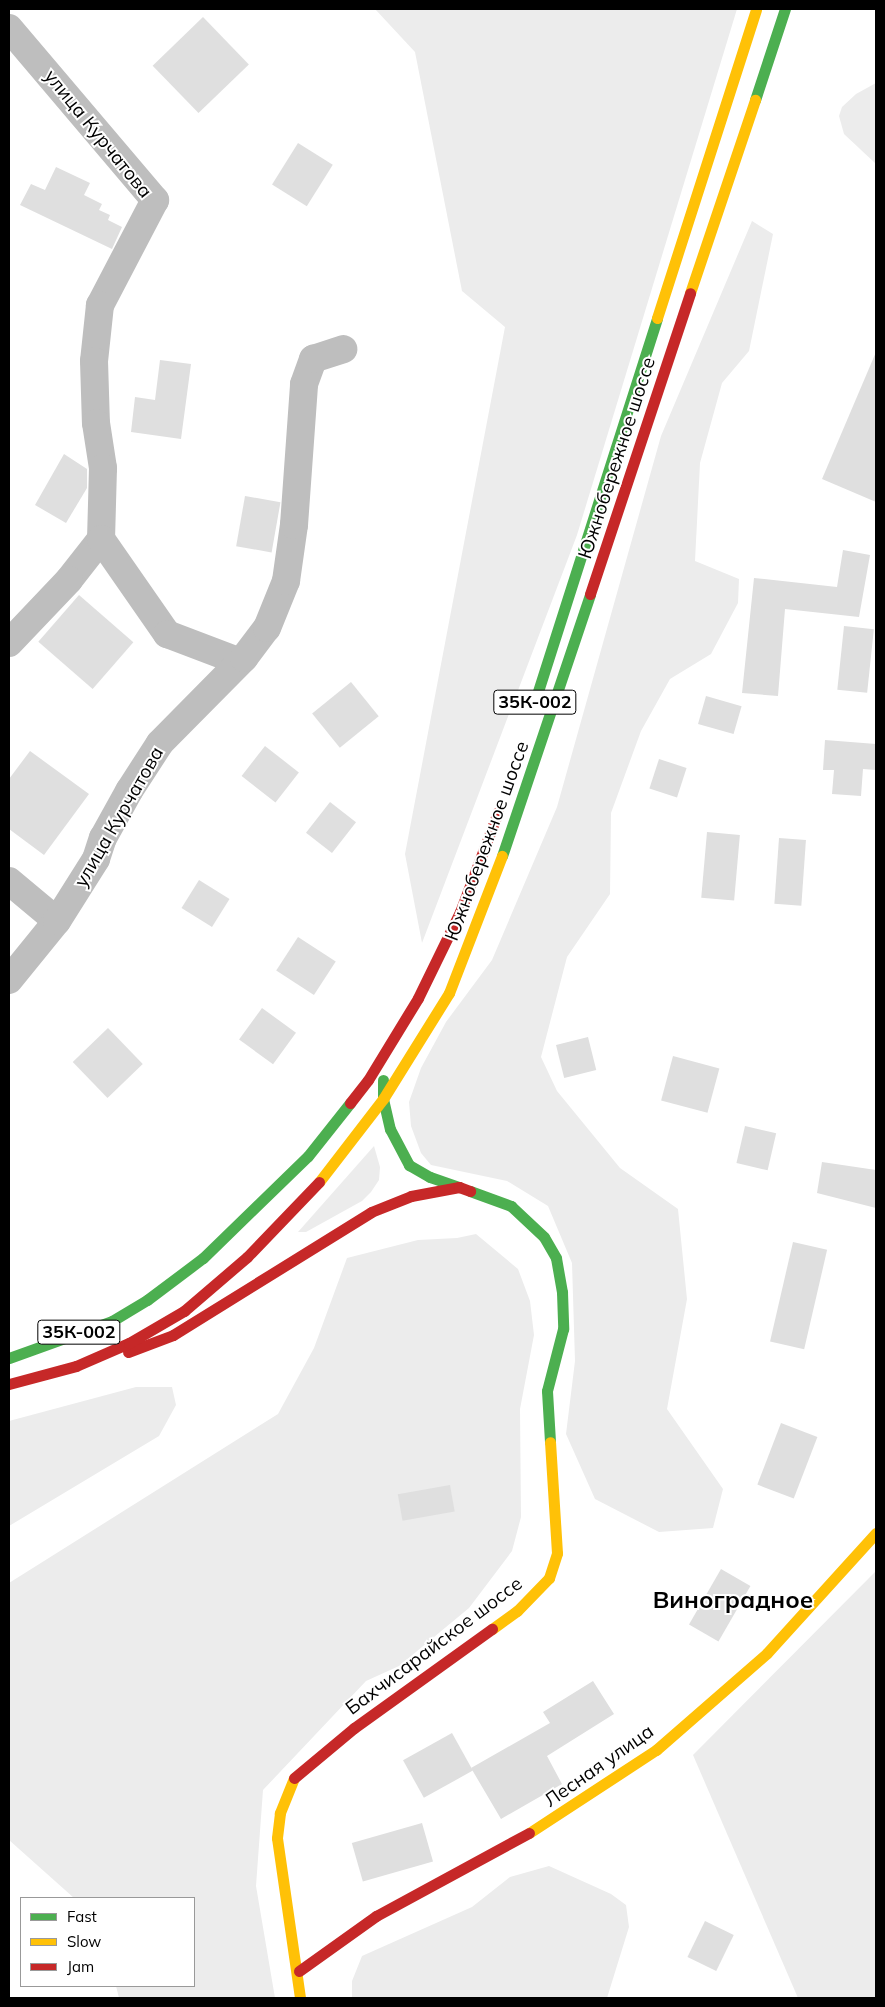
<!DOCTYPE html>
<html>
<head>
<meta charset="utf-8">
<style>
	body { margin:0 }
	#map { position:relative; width:885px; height:2007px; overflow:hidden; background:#fff; font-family:Mulish,sans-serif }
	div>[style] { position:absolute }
	.green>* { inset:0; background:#ececec }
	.building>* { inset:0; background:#dfdfdf; transform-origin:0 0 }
	.street>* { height:28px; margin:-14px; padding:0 14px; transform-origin:14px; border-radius:14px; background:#bebebe }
	.fast>* { height:11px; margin:-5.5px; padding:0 5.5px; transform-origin:5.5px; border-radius:5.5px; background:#4caf50 }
	.slow>* { height:11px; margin:-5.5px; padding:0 5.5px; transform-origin:5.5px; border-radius:5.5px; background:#ffc107 }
	.jam>* { height:11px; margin:-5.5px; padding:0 5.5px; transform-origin:5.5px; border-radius:5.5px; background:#c62828 }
	span { translate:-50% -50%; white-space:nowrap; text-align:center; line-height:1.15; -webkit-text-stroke:4px #fff; paint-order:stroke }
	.shield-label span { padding:1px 4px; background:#fff; border:1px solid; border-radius:4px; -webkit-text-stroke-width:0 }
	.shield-label { font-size:18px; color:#000; font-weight:700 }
	.street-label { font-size:19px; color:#000 }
	.district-label { font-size:24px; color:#000; font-weight:700 }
	.frame { position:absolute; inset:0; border:10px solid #000; pointer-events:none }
	.legend { position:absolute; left:20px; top:1897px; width:175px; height:90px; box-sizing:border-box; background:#fff; border:1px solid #999; margin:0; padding:6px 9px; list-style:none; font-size:15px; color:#000 }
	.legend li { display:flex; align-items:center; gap:10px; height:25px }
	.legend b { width:25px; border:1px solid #999 }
</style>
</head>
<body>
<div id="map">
	<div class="green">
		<div style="clip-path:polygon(375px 9px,737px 9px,577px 535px,422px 943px,405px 854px,505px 327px,462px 291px,415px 52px)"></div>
		<div style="clip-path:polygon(876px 83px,876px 164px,844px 134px,839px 116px,842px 107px,856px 94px)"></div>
		<div style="clip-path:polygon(752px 221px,773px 234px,749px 351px,722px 383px,700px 463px,695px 561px,739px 579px,738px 603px,711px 654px,670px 679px,641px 731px,611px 813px,610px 894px,567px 957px,541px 1057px,557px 1091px,620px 1168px,678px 1209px,687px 1299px,667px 1409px,723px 1489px,713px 1528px,659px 1532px,595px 1499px,566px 1434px,575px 1361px,572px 1263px,548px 1206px,507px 1181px,431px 1165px,421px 1153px,411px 1126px,409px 1102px,421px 1068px,446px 1022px,492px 960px,557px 807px,661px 436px)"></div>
		<div style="clip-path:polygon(374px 1146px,380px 1167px,379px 1180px,371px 1192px,362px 1201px,306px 1232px,298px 1232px)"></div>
		<div style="clip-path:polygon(476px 1234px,518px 1269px,530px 1301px,534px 1335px,520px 1409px,521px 1517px,512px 1551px,469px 1608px,399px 1666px,366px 1681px,263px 1790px,256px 1886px,275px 1998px,119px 1998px,116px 1986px,194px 1986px,194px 1898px,74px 1898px,9px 1840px,9px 1583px,278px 1414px,314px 1348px,347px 1258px,418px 1240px,457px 1238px)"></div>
		<div style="clip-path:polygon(136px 1387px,172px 1387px,176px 1405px,159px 1436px,9px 1526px,9px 1421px)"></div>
		<div style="clip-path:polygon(876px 1571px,876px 1998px,798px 1998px,693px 1755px)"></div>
		<div style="clip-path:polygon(549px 1866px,611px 1894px,626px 1905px,629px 1927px,607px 1998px,352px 1998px,352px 1981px,362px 1956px,472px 1907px,510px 1877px)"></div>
	</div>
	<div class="building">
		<div style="left:203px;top:17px;width:66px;height:70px;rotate:46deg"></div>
		<div style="left:298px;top:143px;width:41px;height:49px;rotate:32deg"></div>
		<div style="clip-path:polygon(56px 167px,90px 183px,84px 195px,102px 204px,99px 210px,110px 215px,108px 220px,122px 227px,112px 249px,20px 205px,31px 184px,45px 190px)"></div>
		<div style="clip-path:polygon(876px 352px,876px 502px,822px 479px)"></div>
		<div style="clip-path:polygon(160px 360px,191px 364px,181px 439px,131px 432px,135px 397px,155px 400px)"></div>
		<div style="clip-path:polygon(64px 454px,87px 469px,87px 488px,66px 523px,35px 505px)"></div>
		<div style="left:245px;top:496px;width:36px;height:51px;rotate:10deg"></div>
		<div style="clip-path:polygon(843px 550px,870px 555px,859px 617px,785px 609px,778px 696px,742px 693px,754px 578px,837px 587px)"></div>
		<div style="left:79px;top:595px;width:72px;height:62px;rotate:41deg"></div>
		<div style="left:844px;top:626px;width:30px;height:64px;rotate:6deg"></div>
		<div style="left:351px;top:682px;width:44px;height:50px;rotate:51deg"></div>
		<div style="left:706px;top:696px;width:37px;height:29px;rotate:16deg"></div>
		<div style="clip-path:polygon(825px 740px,876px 744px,876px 770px,863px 769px,861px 796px,832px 794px,834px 770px,823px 770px)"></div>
		<div style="left:265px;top:746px;width:43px;height:38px;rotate:38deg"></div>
		<div style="clip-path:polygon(30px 751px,89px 794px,44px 855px,9px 829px,9px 779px)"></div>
		<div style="left:659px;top:759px;width:29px;height:31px;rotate:18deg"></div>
		<div style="left:330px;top:802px;width:33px;height:39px;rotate:38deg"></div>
		<div style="left:707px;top:832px;width:33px;height:66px;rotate:5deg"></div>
		<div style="left:779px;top:838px;width:27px;height:66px;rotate:4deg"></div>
		<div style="left:199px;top:880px;width:36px;height:33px;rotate:32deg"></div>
		<div style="left:298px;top:937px;width:45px;height:40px;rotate:33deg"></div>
		<div style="left:262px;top:1008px;width:42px;height:39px;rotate:36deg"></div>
		<div style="left:108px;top:1028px;width:50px;height:49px;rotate:46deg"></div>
		<div style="left:588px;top:1037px;width:34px;height:33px;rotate:76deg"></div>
		<div style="left:673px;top:1056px;width:48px;height:46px;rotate:15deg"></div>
		<div style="left:745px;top:1126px;width:32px;height:38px;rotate:13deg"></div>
		<div style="clip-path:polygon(822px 1162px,876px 1170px,876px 1208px,817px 1193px)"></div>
		<div style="left:793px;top:1242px;width:35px;height:102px;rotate:13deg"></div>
		<div style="left:781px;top:1423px;width:39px;height:66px;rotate:21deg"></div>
		<div style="left:450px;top:1485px;width:27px;height:53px;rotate:80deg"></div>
		<div style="left:721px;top:1569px;width:34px;height:64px;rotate:30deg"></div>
		<div style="clip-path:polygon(593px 1681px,614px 1714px,547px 1756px,562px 1784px,501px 1819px,471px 1768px,550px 1723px,543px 1712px)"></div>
		<div style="left:452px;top:1733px;width:43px;height:56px;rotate:61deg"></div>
		<div style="left:422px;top:1823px;width:40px;height:73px;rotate:74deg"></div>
		<div style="left:705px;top:1921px;width:32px;height:40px;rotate:26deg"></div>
	</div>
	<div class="street">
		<div style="left:9px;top:28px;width:226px;rotate:49.7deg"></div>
		<div style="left:155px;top:200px;width:119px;rotate:117.6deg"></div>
		<div style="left:100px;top:305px;width:56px;rotate:96.1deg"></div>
		<div style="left:94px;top:361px;width:62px;rotate:88.2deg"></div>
		<div style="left:96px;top:423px;width:46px;rotate:81.2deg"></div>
		<div style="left:103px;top:468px;width:71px;rotate:91.6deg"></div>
		<div style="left:101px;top:539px;width:52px;rotate:128deg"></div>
		<div style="left:69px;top:580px;width:87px;rotate:133.6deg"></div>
		<div style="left:101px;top:539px;width:116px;rotate:55.2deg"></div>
		<div style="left:167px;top:634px;width:76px;rotate:20.8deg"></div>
		<div style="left:9px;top:881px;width:62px;rotate:39.8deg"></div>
		<div style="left:9px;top:980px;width:76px;rotate:-50.9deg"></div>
		<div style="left:57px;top:921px;width:73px;rotate:-57.8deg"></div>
		<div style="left:96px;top:859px;width:22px;rotate:-72deg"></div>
		<div style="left:103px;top:838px;width:54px;rotate:-61deg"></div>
		<div style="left:129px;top:791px;width:57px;rotate:-57.1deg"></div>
		<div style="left:160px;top:743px;width:120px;rotate:-45.3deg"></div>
		<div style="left:244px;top:658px;width:38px;rotate:-53deg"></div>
		<div style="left:267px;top:628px;width:51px;rotate:-68deg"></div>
		<div style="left:286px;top:581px;width:57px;rotate:-81.9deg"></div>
		<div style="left:294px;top:525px;width:141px;rotate:-85.9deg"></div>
		<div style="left:304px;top:384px;width:27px;rotate:-70deg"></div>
		<div style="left:313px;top:359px;width:32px;rotate:-18deg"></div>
	</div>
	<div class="fast">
		<div style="left:755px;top:100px;width:96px;rotate:-71.8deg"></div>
		<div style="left:533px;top:707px;width:408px;rotate:-72.3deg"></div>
		<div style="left:502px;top:856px;width:276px;rotate:-71.4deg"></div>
		<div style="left:383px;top:1080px;width:19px;rotate:90deg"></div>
		<div style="left:383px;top:1099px;width:31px;rotate:77deg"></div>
		<div style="left:390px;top:1129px;width:41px;rotate:62.2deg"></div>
		<div style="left:409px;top:1165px;width:24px;rotate:30deg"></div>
		<div style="left:430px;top:1177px;width:31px;rotate:19deg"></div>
		<div style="left:470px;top:1191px;width:44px;rotate:20.1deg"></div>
		<div style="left:511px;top:1206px;width:45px;rotate:43.2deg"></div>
		<div style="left:544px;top:1237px;width:24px;rotate:60deg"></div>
		<div style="left:556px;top:1258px;width:35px;rotate:80deg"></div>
		<div style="left:562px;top:1292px;width:37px;rotate:88deg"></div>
		<div style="left:563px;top:1329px;width:64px;rotate:104.5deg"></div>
		<div style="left:547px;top:1391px;width:51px;rotate:86.6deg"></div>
		<div style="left:9px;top:1358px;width:109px;rotate:-19.8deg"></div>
		<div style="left:112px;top:1321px;width:41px;rotate:-31deg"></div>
		<div style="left:147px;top:1300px;width:70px;rotate:-36.9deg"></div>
		<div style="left:203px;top:1258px;width:146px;rotate:-44.2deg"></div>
		<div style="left:308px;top:1156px;width:68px;rotate:-51.6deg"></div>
	</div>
	<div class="slow">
		<div style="left:690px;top:293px;width:204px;rotate:-71.4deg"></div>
		<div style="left:657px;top:318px;width:324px;rotate:-72.2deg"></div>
		<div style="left:319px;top:1182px;width:105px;rotate:-52.4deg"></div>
		<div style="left:383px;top:1099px;width:125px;rotate:-58.1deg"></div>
		<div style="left:449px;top:993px;width:147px;rotate:-68.9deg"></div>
		<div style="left:492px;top:1629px;width:31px;rotate:-36deg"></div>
		<div style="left:517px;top:1611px;width:46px;rotate:-45.9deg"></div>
		<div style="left:549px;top:1578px;width:26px;rotate:-72deg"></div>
		<div style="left:557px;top:1553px;width:111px;rotate:-93.6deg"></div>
		<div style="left:294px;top:1778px;width:38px;rotate:112deg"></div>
		<div style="left:280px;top:1813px;width:25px;rotate:97deg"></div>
		<div style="left:277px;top:1838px;width:162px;rotate:81.8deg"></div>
		<div style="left:529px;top:1833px;width:152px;rotate:-33.2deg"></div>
		<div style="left:656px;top:1750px;width:147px;rotate:-41.1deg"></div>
		<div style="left:767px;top:1653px;width:162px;rotate:-47.8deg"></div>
	</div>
	<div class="jam">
		<div style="left:590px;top:594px;width:317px;rotate:-71.6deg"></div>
		<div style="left:350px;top:1103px;width:29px;rotate:-52deg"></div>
		<div style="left:368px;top:1080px;width:96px;rotate:-58.6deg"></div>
		<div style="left:418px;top:998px;width:96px;rotate:-64deg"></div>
		<div style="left:460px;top:912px;width:107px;rotate:-69.2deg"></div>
		<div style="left:128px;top:1352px;width:48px;rotate:-20.7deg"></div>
		<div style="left:173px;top:1335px;width:233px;rotate:-31.8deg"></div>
		<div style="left:371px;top:1212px;width:43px;rotate:-21.8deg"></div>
		<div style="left:411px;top:1196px;width:49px;rotate:-10.6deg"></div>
		<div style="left:459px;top:1187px;width:12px;rotate:20deg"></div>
		<div style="left:9px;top:1384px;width:69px;rotate:-15deg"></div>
		<div style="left:76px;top:1366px;width:58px;rotate:-23.5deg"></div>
		<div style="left:129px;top:1343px;width:64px;rotate:-30.2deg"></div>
		<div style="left:184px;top:1311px;width:83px;rotate:-40.6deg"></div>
		<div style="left:247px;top:1257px;width:104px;rotate:-46.2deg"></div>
		<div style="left:294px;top:1778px;width:78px;rotate:-39.8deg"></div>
		<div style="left:354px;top:1728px;width:170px;rotate:-35.7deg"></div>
		<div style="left:299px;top:1971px;width:95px;rotate:-35.5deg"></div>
		<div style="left:376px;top:1916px;width:174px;rotate:-28.5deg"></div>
	</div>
	<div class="shield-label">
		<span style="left:535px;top:702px">35К-002</span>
		<span style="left:79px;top:1332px">35К-002</span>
	</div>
	<div class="street-label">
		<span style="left:98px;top:134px;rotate:51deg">улица Курчатова</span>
		<span style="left:617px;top:458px;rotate:-72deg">Южнобережное шоссе</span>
		<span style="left:119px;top:817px;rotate:-60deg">улица Курчатова</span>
		<span style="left:487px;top:841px;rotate:-70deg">Южнобережное шоссе</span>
		<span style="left:434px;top:1646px;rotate:-37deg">Бахчисарайское шоссе</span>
		<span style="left:599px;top:1766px;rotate:-35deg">Лесная улица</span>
	</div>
	<div class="district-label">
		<span style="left:733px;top:1600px">Виноградное</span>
	</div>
	<div class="frame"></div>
	<ul class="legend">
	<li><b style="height:6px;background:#4caf50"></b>Fast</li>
	<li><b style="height:6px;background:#ffc107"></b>Slow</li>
	<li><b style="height:6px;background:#c62828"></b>Jam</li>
	</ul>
</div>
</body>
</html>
